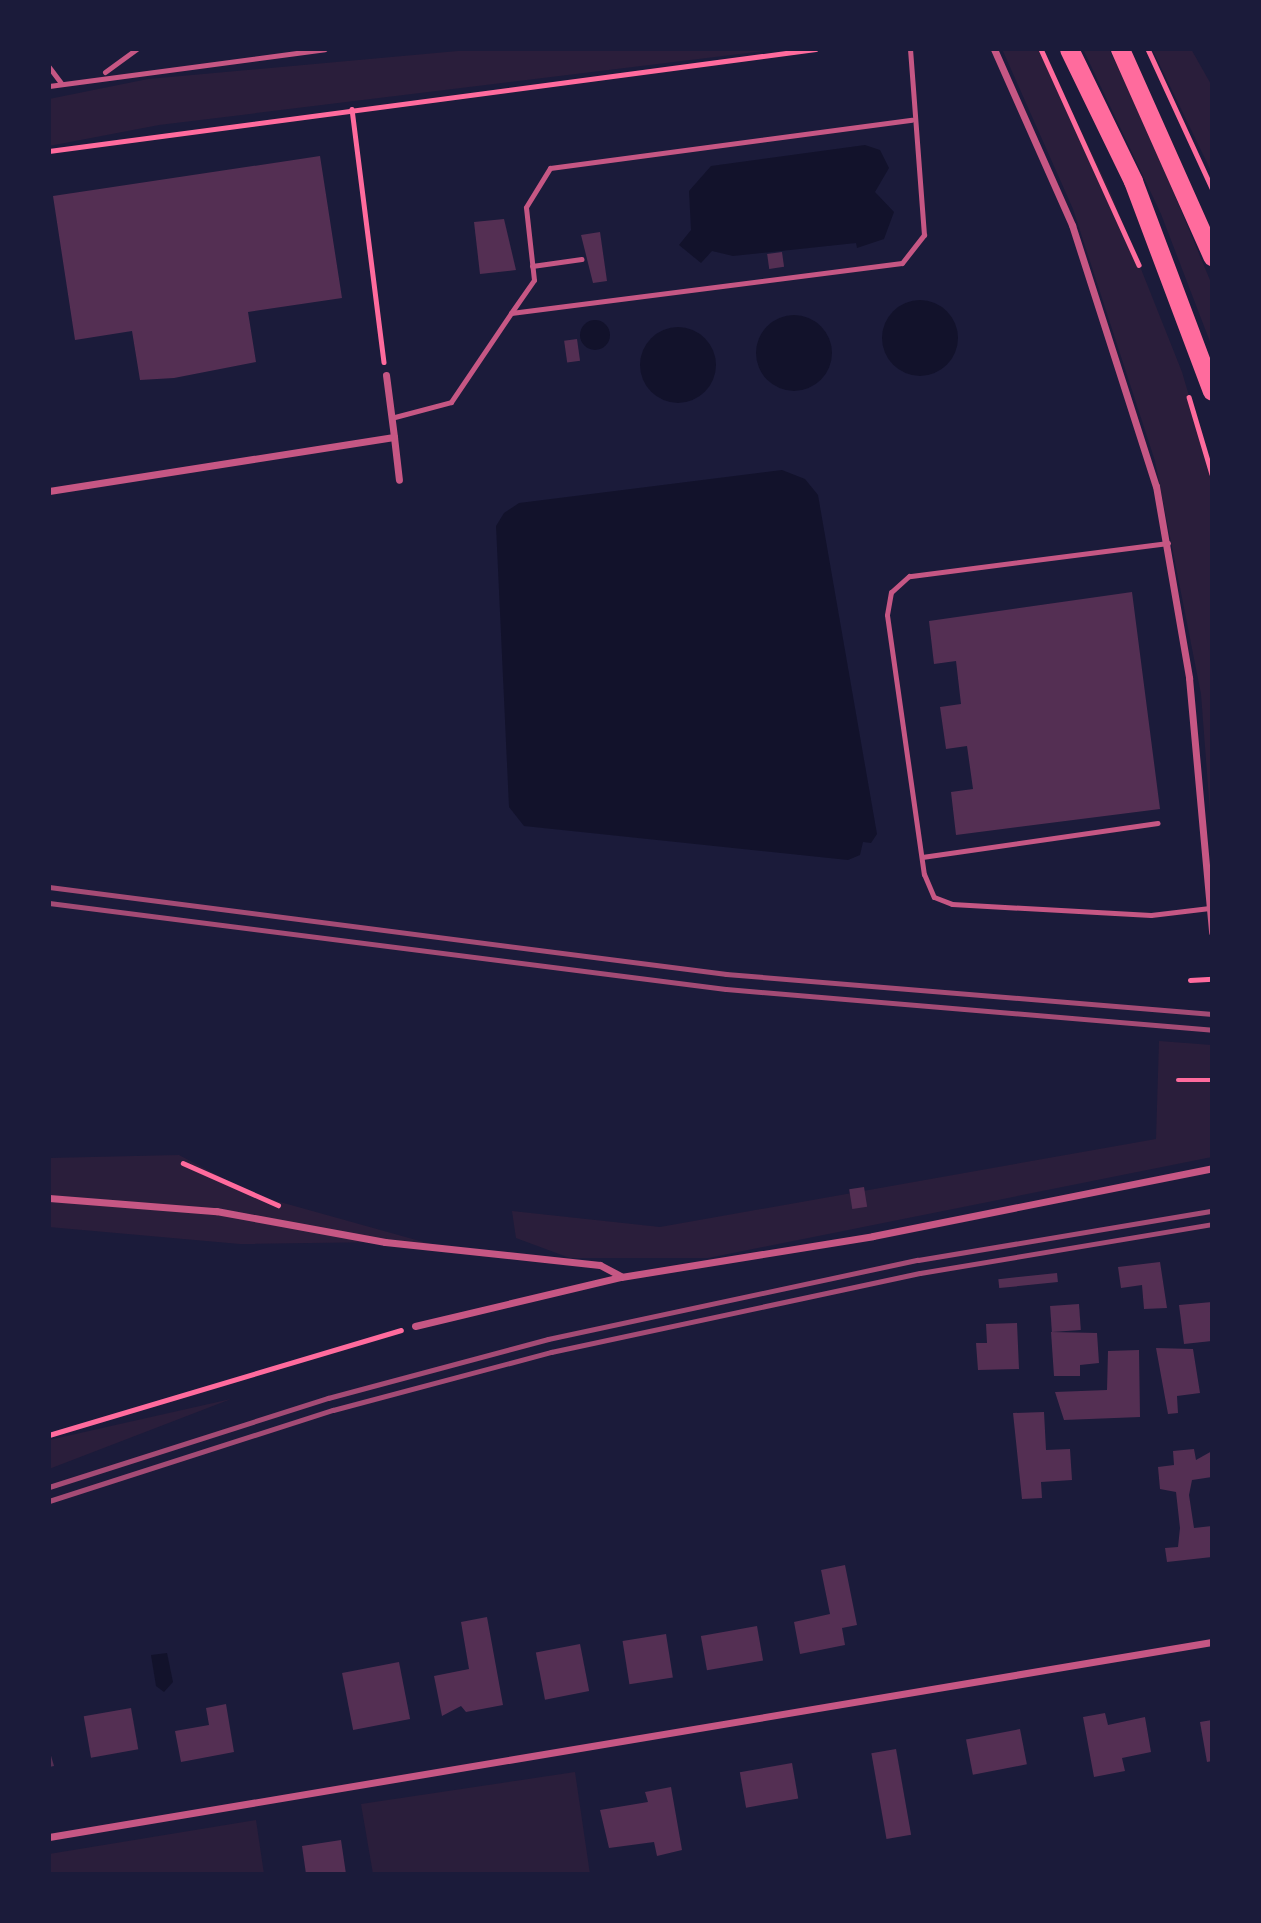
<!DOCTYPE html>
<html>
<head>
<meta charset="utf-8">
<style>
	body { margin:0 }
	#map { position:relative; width:1261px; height:1923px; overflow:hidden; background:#1b1b3a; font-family:Poppins,sans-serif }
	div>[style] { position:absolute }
	.green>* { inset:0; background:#2a1e3b }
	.water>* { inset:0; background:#12122b }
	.round { border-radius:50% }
	.building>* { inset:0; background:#542f53; transform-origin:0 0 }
	.path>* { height:4.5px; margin:-2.25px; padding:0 2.25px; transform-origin:2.25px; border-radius:2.25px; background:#ff6b9d }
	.service>* { height:5px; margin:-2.5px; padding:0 2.5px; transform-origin:2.5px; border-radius:2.5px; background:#c65784 }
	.minor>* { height:7px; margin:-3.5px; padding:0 3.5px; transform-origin:3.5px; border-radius:3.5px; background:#c65784 }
	.trunk>* { height:19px; margin:-9.5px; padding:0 9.5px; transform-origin:9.5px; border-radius:9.5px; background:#ff6b9d }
	.rail>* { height:5px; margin:-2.5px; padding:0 2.5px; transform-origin:2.5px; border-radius:2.5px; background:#a44b75 }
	span { translate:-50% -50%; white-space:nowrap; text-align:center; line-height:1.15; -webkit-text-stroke:5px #1b1b3a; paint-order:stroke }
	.frame { position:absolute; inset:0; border:51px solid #1b1b3a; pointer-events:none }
</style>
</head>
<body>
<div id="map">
	<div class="green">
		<div style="clip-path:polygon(480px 49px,780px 49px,159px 125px,49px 146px,49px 99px,148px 79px)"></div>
		<div style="clip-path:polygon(1002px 49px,1041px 49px,1045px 56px,1110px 191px,1182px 372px,1212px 474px,1212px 839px,1201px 694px,1155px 461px,1073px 209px)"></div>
		<div style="clip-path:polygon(1083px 49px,1109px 49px,1146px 126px,1212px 285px,1212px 347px,1161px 214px)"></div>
		<div style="clip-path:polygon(1152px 49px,1191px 49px,1212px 86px,1212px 173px)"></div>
		<div style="clip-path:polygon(1159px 1041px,1212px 1045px,1212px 1157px,708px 1258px,570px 1258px,516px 1238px,512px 1211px,660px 1227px,1156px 1139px)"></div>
		<div style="clip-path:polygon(179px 1155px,255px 1195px,452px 1250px,385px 1242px,240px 1244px,49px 1227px,49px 1158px)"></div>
		<div style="clip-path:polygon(231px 1399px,49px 1469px,49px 1440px)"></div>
		<div style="clip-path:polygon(575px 1772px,590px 1874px,373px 1874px,361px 1804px)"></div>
		<div style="clip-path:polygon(256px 1820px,264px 1874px,49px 1874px,49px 1854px)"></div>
	</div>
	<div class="water">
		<div style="clip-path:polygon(865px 145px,880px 150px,889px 168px,875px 192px,894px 212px,884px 239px,857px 248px,856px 243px,733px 256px,712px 251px,701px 263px,679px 245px,691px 230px,689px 191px,711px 166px)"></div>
		<div class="round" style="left:882px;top:300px;width:76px;height:76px"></div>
		<div class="round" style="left:756px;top:315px;width:76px;height:76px"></div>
		<div class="round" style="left:580px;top:320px;width:30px;height:30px"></div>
		<div class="round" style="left:640px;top:327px;width:76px;height:76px"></div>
		<div style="clip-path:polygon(782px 470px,805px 479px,818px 495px,877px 834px,871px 843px,863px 842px,860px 855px,848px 860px,524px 826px,509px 807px,496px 526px,504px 513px,519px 503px)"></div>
		<div style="clip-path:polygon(167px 1653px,173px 1682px,164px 1692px,156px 1686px,151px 1655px)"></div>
	</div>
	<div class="building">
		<div style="clip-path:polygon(320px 156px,342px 298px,248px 312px,256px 362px,174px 378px,140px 380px,132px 331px,75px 340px,53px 196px)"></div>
		<div style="clip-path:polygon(504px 219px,516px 270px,480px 274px,474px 222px)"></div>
		<div style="clip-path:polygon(600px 232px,607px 281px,593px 283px,581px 235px)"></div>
		<div style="left:782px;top:252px;width:15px;height:15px;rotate:82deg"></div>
		<div style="left:577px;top:339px;width:22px;height:13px;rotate:82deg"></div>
		<div style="clip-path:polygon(1132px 592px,1160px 809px,956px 835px,951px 792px,973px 789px,967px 746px,946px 749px,940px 707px,961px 704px,956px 661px,934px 664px,929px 621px)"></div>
		<div style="left:864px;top:1187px;width:20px;height:15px;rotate:81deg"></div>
		<div style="clip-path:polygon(1160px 1262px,1167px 1308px,1144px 1309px,1142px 1285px,1121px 1288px,1118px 1267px)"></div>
		<div style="left:1057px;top:1273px;width:9px;height:59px;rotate:84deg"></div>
		<div style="clip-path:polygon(1212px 1302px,1212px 1341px,1184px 1344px,1179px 1305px)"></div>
		<div style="left:1079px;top:1304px;width:26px;height:29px;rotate:86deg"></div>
		<div style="clip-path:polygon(1017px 1323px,1019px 1369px,978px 1370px,976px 1343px,987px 1343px,986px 1324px)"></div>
		<div style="clip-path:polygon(1051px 1332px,1097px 1333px,1099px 1363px,1080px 1365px,1080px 1376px,1054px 1376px)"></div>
		<div style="clip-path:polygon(1156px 1348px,1193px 1349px,1200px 1393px,1177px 1396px,1178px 1413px,1168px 1414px)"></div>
		<div style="clip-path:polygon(1139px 1350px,1140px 1417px,1064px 1420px,1055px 1392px,1107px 1390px,1108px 1351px)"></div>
		<div style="clip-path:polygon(1044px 1412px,1046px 1450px,1070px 1449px,1072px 1480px,1041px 1482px,1042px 1498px,1022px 1499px,1013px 1413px)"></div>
		<div style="clip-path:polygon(1194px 1449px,1196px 1460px,1212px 1451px,1212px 1477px,1192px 1480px,1189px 1495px,1194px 1528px,1212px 1526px,1212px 1557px,1167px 1562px,1165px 1548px,1178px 1547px,1180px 1528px,1176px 1492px,1160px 1489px,1158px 1467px,1174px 1465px,1173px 1451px)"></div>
		<div style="clip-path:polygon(845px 1565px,857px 1625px,842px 1628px,845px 1645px,800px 1654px,794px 1622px,830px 1614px,821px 1570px)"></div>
		<div style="clip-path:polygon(487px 1617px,503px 1705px,466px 1712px,461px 1706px,442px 1716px,434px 1676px,469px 1669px,461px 1622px)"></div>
		<div style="left:757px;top:1626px;width:35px;height:57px;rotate:80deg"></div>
		<div style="left:666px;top:1634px;width:44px;height:44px;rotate:81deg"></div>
		<div style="left:580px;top:1644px;width:48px;height:45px;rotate:79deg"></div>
		<div style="left:399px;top:1662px;width:58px;height:58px;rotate:79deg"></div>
		<div style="clip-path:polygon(226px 1704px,234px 1752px,181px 1762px,175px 1731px,209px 1725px,206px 1708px)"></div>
		<div style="left:131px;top:1708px;width:42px;height:48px;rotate:80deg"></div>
		<div style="clip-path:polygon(1105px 1713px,1108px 1725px,1145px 1717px,1151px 1752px,1122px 1758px,1125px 1771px,1094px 1777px,1083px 1717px)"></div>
		<div style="clip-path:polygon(1212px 1720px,1212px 1761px,1207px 1762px,1200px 1722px)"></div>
		<div style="left:1020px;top:1729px;width:36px;height:55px;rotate:79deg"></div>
		<div style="clip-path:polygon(49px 1749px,54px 1766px,49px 1767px)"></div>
		<div style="left:896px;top:1749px;width:87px;height:25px;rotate:80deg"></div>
		<div style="left:792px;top:1763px;width:36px;height:53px;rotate:80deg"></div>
		<div style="clip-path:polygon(671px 1787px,682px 1850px,657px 1856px,654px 1842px,609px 1848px,600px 1810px,648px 1802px,645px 1792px)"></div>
		<div style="clip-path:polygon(341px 1840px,346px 1874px,306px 1874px,302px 1846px)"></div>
	</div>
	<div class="path">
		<div style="left:1041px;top:49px;width:237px;rotate:65.6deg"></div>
		<div style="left:1148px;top:49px;width:153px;rotate:65.3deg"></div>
		<div style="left:352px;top:109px;width:255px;rotate:82.8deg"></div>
		<div style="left:49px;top:151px;width:773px;rotate:-7.58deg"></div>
		<div style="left:1189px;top:397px;width:80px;rotate:73.4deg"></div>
		<div style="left:1190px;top:980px;width:22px;rotate:-3deg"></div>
		<div style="left:1178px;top:1080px;width:34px"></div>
		<div style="left:183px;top:1163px;width:104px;rotate:23.9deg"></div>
		<div style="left:49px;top:1435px;width:367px;rotate:-16.6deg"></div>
	</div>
	<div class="service">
		<div style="left:49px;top:67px;width:20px;rotate:53deg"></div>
		<div style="left:105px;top:72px;width:39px;rotate:-36deg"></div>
		<div style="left:49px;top:86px;width:278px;rotate:-7.6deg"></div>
		<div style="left:532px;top:266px;width:50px;rotate:-8deg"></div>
		<div style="left:511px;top:313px;width:40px;rotate:-55.1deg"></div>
		<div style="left:534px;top:280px;width:73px;rotate:-96.3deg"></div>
		<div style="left:526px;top:207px;width:46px;rotate:-58.4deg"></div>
		<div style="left:550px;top:168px;width:365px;rotate:-7.6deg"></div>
		<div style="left:391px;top:418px;width:62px;rotate:-14.9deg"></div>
		<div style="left:451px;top:402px;width:107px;rotate:-56deg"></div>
		<div style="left:511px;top:313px;width:394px;rotate:-7.3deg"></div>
		<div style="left:902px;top:263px;width:36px;rotate:-52deg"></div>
		<div style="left:924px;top:235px;width:187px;rotate:-94.3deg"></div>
		<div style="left:1168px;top:543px;width:261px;rotate:172.7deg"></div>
		<div style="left:909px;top:576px;width:24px;rotate:138deg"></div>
		<div style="left:891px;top:592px;width:23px;rotate:100deg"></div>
		<div style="left:887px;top:615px;width:262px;rotate:81.9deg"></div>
		<div style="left:924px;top:874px;width:25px;rotate:67deg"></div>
		<div style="left:934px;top:897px;width:19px;rotate:21deg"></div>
		<div style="left:952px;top:904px;width:199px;rotate:3.2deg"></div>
		<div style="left:1151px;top:915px;width:59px;rotate:-6.8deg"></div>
		<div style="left:922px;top:857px;width:238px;rotate:-8.2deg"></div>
	</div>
	<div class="minor">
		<div style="left:994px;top:49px;width:193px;rotate:66.1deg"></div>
		<div style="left:1072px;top:225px;width:274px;rotate:72.2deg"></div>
		<div style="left:1156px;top:486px;width:195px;rotate:80.2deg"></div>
		<div style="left:1189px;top:678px;width:255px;rotate:84.8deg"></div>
		<div style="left:386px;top:375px;width:63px;rotate:82.6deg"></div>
		<div style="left:49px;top:491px;width:349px;rotate:-8.9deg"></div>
		<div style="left:394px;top:437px;width:43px;rotate:83.4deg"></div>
		<div style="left:49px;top:1198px;width:168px;rotate:4.5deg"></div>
		<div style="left:216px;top:1211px;width:172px;rotate:10.4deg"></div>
		<div style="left:385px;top:1242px;width:216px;rotate:6.1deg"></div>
		<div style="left:600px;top:1265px;width:24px;rotate:28deg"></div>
		<div style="left:415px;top:1326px;width:212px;rotate:-13.4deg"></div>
		<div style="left:621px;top:1277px;width:255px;rotate:-9.2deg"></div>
		<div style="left:873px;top:1236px;width:346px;rotate:-11.3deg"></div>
		<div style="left:49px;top:1837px;width:1179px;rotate:-9.52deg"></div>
	</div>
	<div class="trunk">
		<div style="left:1069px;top:49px;width:147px;rotate:64.1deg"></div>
		<div style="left:1133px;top:181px;width:224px;rotate:69.4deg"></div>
		<div style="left:1120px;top:49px;width:227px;rotate:66deg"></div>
	</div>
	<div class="rail">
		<div style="left:49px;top:887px;width:683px;rotate:7.32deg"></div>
		<div style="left:726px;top:974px;width:488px;rotate:4.7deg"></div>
		<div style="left:49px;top:903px;width:682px;rotate:7.24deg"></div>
		<div style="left:726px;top:989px;width:488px;rotate:4.8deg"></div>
		<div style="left:49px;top:1487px;width:293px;rotate:-17.7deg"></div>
		<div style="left:328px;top:1398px;width:228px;rotate:-15deg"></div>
		<div style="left:548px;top:1339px;width:378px;rotate:-12.1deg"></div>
		<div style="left:918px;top:1260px;width:298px;rotate:-9.5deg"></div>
		<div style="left:49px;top:1501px;width:298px;rotate:-17.8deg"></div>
		<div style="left:333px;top:1410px;width:226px;rotate:-14.9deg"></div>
		<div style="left:551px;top:1352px;width:377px;rotate:-12.1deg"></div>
		<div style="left:920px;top:1273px;width:296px;rotate:-9.5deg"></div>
	</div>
	<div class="frame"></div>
</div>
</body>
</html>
